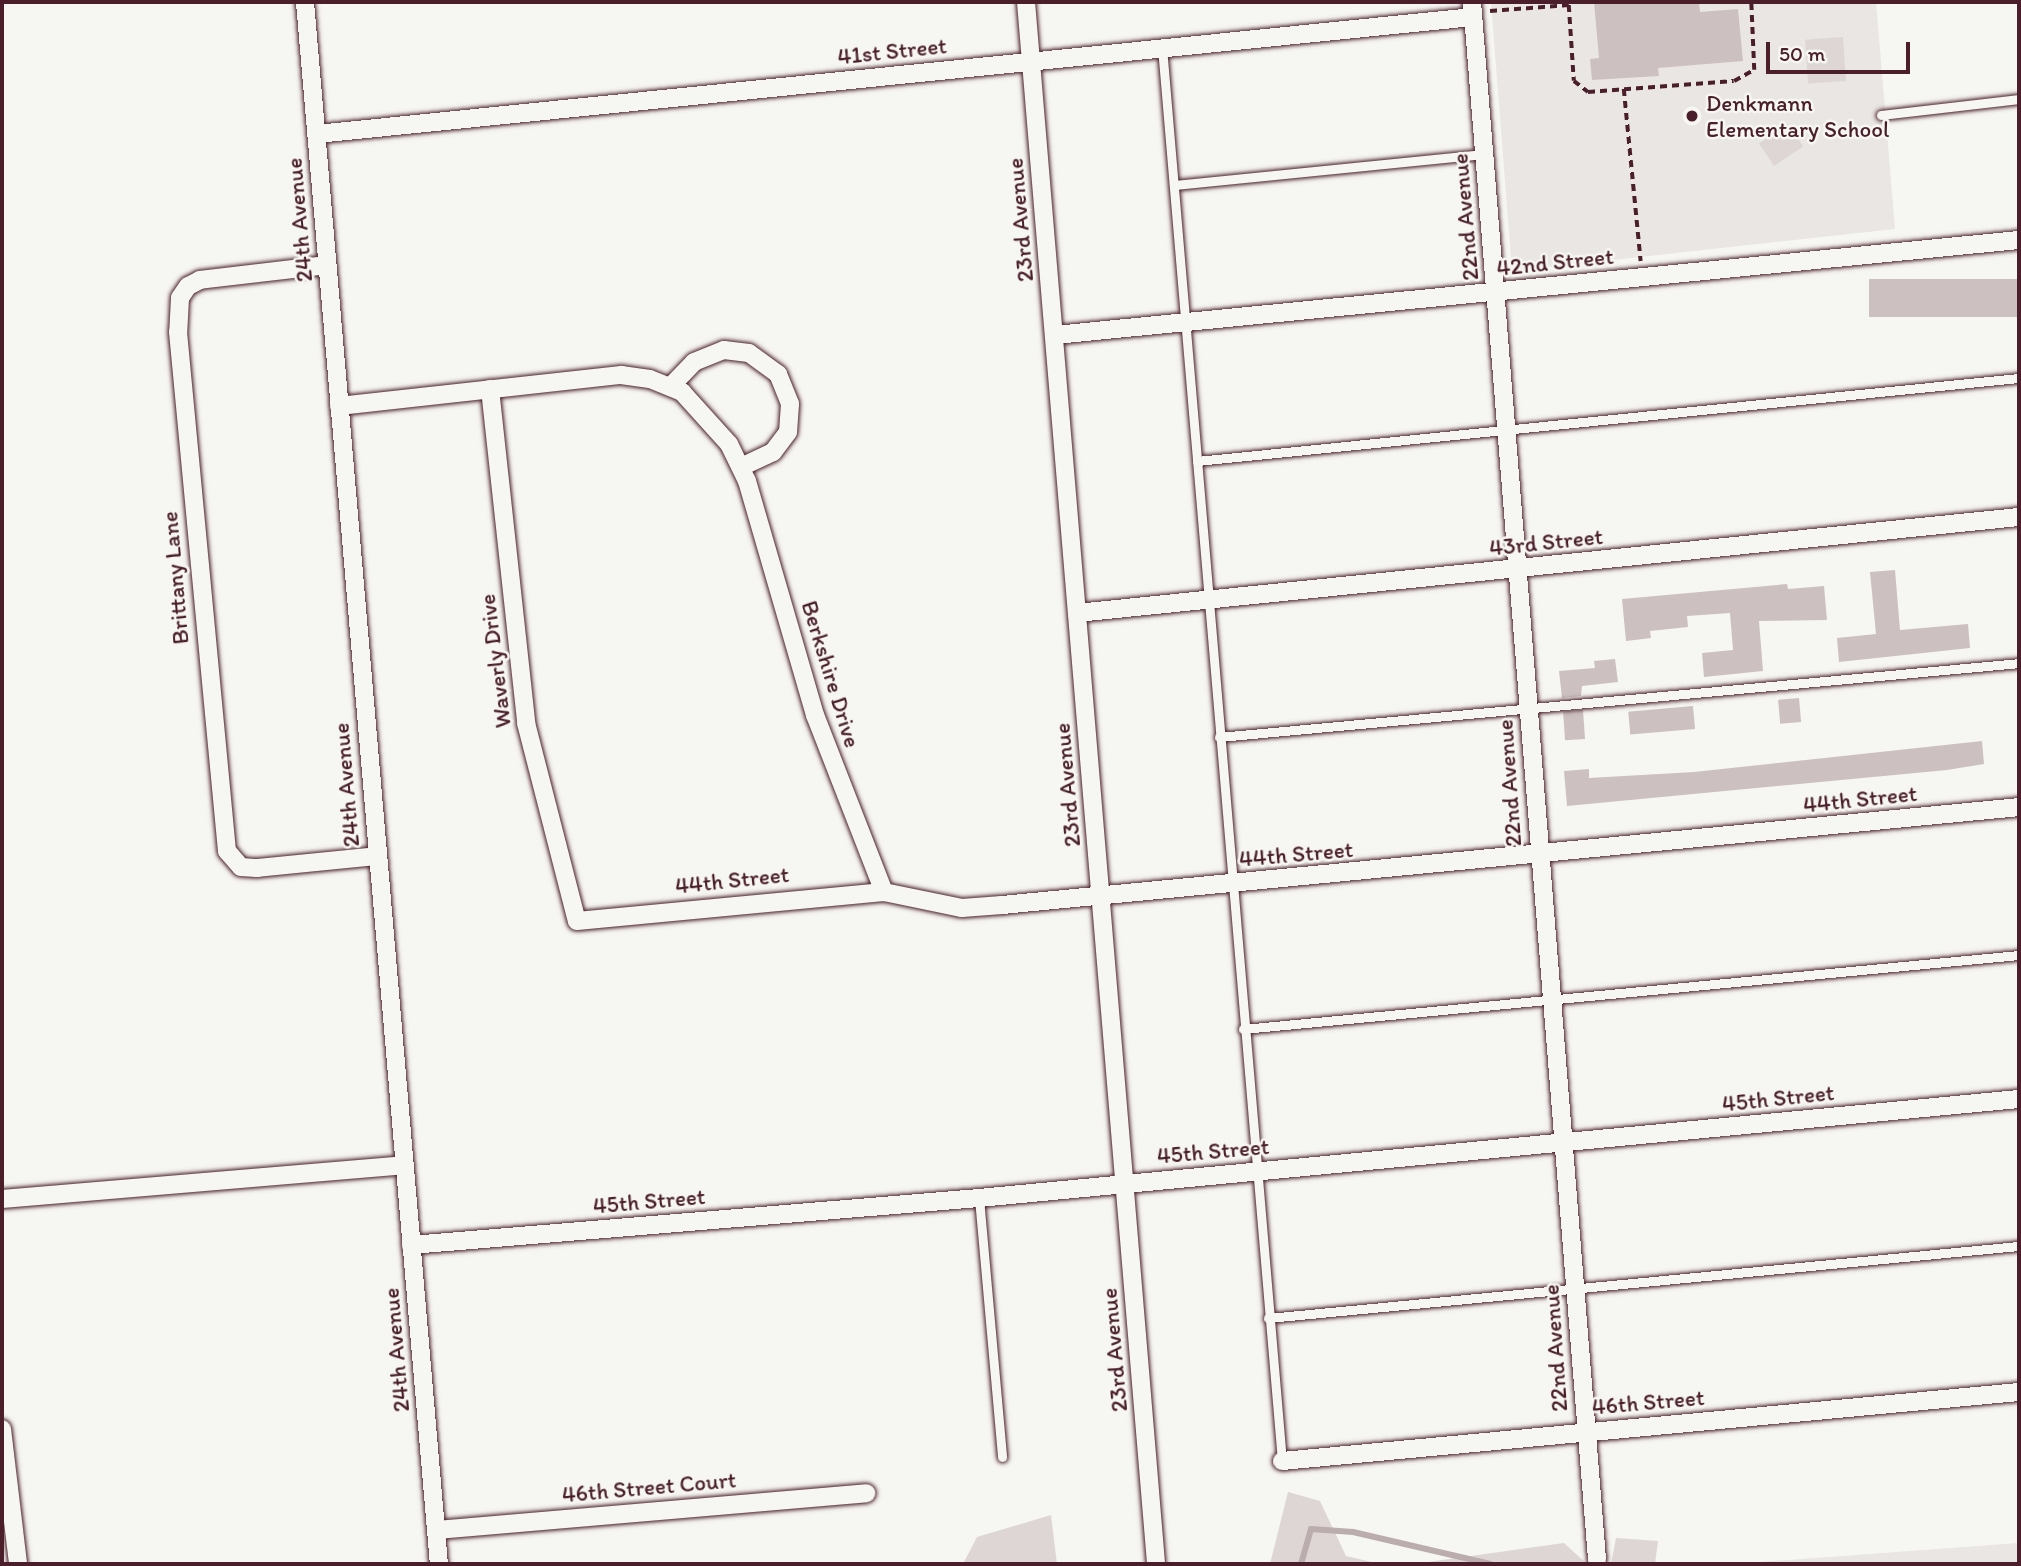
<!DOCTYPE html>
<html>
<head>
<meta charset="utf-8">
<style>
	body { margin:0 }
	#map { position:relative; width:2021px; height:1566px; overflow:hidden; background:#f6f6f2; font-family:Itim,sans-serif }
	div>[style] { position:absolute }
	.built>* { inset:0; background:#e9e6e3 }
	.green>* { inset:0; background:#ddd6d5; transform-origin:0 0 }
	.stream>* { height:6px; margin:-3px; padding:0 3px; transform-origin:3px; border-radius:3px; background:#bbadae }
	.building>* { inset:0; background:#ccc1c0; transform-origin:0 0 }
	.path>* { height:3.5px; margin-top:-1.75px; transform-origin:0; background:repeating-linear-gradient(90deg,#4a1f2b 0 7px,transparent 0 12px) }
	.roads { filter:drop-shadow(0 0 2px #4a1f2b) drop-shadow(0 0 2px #4a1f2b) }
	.service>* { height:9px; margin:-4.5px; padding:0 4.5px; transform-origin:4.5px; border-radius:4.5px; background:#f6f6f2 }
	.minor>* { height:18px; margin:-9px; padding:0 9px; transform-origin:9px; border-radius:9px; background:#f6f6f2 }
	.dots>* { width:19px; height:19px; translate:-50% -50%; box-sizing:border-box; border:4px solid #f6f6f2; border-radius:50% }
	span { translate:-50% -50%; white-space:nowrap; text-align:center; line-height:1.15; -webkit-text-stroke:5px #f6f6f2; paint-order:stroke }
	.street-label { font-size:23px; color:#4a1f2b }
	.poi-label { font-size:23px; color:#4a1f2b }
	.left { translate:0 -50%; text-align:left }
	.frame { position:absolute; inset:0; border:4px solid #4a1f2b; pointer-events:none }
	.scale { position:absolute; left:1766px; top:42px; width:144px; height:32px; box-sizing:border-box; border:4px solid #4a1f2b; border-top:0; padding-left:9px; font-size:21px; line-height:24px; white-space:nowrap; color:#4a1f2b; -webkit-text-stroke:5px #f6f6f2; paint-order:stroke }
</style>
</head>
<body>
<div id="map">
	<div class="built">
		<div style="clip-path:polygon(1491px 2px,1876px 2px,1895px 229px,1512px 271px)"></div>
		<div style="clip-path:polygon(2019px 1543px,2019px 1564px,1732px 1564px)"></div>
	</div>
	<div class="green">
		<div style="left:1843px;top:37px;width:44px;height:38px;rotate:86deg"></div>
		<div style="left:1788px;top:124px;width:27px;height:35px;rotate:56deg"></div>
		<div style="clip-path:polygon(1288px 1492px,1320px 1501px,1346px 1556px,1380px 1564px,1270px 1564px)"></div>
		<div style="clip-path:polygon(1051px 1515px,1057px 1564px,963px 1564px,977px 1537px)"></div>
		<div style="clip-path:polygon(1616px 1538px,1658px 1541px,1655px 1564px,1611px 1564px)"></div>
		<div style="clip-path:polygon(1564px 1543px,1587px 1564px,1414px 1564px)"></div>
	</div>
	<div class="stream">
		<div style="left:1301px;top:1564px;width:36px;rotate:-74deg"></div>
		<div style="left:1311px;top:1529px;width:42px;rotate:4.1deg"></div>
		<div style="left:1353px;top:1532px;width:141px;rotate:13.1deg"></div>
	</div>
	<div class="building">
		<div style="clip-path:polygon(1594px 2px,1699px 2px,1700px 12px,1738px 9px,1743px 61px,1658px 68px,1659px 76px,1592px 80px,1590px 59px,1599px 58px)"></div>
		<div style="left:2019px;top:279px;width:38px;height:150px;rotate:90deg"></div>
		<div style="clip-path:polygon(1895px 570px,1900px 630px,1968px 624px,1970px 648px,1839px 662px,1837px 638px,1876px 634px,1870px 572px)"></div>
		<div style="clip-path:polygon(1787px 584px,1788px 589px,1824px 586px,1827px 620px,1759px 621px,1763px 671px,1704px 677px,1702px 653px,1733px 650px,1730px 613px,1687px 616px,1688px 627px,1650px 631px,1651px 638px,1626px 641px,1622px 599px)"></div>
		<div style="clip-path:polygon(1615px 659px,1618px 682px,1582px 686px,1581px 696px,1562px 698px,1559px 671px,1595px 668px,1594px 661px)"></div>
		<div style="left:1799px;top:698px;width:24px;height:21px;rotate:85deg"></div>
		<div style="left:1693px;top:706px;width:23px;height:65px;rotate:85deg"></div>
		<div style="left:1583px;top:710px;width:29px;height:20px;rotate:86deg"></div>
		<div style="clip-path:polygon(1982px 741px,1984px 764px,1947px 770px,1567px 806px,1564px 771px,1589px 769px,1589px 778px,1694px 772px)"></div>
	</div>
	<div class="path">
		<div style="left:1490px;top:11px;width:79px;rotate:-4.3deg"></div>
		<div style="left:1569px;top:5px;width:76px;rotate:86.2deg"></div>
		<div style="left:1574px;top:81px;width:18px;rotate:38deg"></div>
		<div style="left:1588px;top:92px;width:146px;rotate:-4.3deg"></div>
		<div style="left:1734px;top:81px;width:23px;rotate:-29deg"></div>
		<div style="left:1754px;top:70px;width:68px;rotate:-92.5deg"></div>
		<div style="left:1624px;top:89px;width:173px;rotate:84.4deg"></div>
	</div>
	<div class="roads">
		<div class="service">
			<div style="left:1162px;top:47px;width:1419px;rotate:85.15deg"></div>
			<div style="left:1881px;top:115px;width:139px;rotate:-6.6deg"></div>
			<div style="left:1174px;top:185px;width:312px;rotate:-5.7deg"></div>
			<div style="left:1197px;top:461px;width:826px;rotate:-5.77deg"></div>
			<div style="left:1219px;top:737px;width:803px;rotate:-5.28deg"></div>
			<div style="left:1243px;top:1029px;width:780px;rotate:-5.45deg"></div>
			<div style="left:979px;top:1198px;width:260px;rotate:84.9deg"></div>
			<div style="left:1268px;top:1318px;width:754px;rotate:-5.48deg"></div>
		</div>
		<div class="minor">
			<div style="left:305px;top:2px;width:1568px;rotate:85.1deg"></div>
			<div style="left:1026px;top:2px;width:1567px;rotate:85.24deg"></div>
			<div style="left:1472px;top:2px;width:1563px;rotate:85.41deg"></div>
			<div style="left:317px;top:134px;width:1162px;rotate:-5.78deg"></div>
			<div style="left:327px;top:265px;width:128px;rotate:173.3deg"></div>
			<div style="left:200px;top:280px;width:13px;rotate:153deg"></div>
			<div style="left:188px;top:286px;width:14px;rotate:124deg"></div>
			<div style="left:180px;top:298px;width:34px;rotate:93deg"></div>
			<div style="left:178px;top:332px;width:521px;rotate:84.61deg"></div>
			<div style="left:227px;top:851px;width:21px;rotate:49deg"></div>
			<div style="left:241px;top:867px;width:16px;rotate:4deg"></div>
			<div style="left:257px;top:868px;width:121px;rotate:-5.7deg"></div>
			<div style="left:1055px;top:335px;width:969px;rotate:-5.63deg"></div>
			<div style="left:671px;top:386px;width:33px;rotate:-46deg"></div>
			<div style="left:694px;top:362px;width:32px;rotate:-22deg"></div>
			<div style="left:724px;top:350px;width:25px;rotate:7deg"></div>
			<div style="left:749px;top:353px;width:36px;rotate:36deg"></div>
			<div style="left:778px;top:374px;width:32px;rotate:68deg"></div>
			<div style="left:790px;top:404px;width:28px;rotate:94deg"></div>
			<div style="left:788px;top:432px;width:25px;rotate:127deg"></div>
			<div style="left:773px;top:452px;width:35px;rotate:155deg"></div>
			<div style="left:490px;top:389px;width:336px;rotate:83.8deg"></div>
			<div style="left:526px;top:723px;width:204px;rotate:75.6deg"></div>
			<div style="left:577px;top:921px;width:308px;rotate:-5.4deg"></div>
			<div style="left:884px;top:892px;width:80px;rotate:11.6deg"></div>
			<div style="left:962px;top:908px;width:40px;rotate:-4.3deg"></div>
			<div style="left:1002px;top:905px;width:1022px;rotate:-5.5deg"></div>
			<div style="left:339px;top:406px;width:284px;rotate:-6.3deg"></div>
			<div style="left:621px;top:375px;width:29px;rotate:8deg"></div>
			<div style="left:650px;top:379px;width:35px;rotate:22deg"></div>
			<div style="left:682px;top:392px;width:70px;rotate:47.9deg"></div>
			<div style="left:729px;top:444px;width:41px;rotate:64.1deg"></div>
			<div style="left:747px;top:481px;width:244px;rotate:73.8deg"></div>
			<div style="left:815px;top:715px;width:190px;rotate:68.7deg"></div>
			<div style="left:1077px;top:613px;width:947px;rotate:-5.82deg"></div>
			<div style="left:2px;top:1199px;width:403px;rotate:-4.8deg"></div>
			<div style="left:411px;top:1245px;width:570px;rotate:-4.73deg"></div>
			<div style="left:979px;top:1198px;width:1045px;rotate:-5.44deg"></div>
			<div style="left:2px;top:1429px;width:136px;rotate:83.2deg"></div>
			<div style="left:1282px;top:1461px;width:740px;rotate:-5.35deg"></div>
			<div style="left:437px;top:1530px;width:431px;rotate:-4.9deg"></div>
		</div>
	</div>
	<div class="dots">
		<div style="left:1692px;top:116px;background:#4a1f2b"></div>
	</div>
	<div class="street-label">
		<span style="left:892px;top:51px;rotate:-6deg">41st Street</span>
		<span style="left:1465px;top:217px;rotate:-95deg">22nd Avenue</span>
		<span style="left:299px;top:220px;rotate:-95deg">24th Avenue</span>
		<span style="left:1020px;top:220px;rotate:-95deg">23rd Avenue</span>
		<span style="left:1555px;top:262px;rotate:-6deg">42nd Street</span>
		<span style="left:1546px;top:542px;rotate:-6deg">43rd Street</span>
		<span style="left:175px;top:578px;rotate:-95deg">Brittany Lane</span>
		<span style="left:495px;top:661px;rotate:-97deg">Waverly Drive</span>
		<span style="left:831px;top:674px;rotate:73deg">Berkshire Drive</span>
		<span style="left:1509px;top:783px;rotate:-94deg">22nd Avenue</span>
		<span style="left:346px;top:785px;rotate:-95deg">24th Avenue</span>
		<span style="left:1067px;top:785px;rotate:-95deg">23rd Avenue</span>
		<span style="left:1860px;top:799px;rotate:-6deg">44th Street</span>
		<span style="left:1296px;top:854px;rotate:-5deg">44th Street</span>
		<span style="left:732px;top:880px;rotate:-6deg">44th Street</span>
		<span style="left:1778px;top:1098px;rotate:-6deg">45th Street</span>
		<span style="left:1213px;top:1151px;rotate:-5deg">45th Street</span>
		<span style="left:649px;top:1201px;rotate:-5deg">45th Street</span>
		<span style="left:1555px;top:1348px;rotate:-94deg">22nd Avenue</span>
		<span style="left:396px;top:1350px;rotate:-95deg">24th Avenue</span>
		<span style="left:1114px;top:1350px;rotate:-95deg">23rd Avenue</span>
		<span style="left:1648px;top:1402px;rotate:-5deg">46th Street</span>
		<span style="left:649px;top:1487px;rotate:-5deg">46th Street Court</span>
	</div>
	<div class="poi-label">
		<span class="left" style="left:1706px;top:116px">Denkmann<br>Elementary School</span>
	</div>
	<div class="frame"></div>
	<div class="scale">50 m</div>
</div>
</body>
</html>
